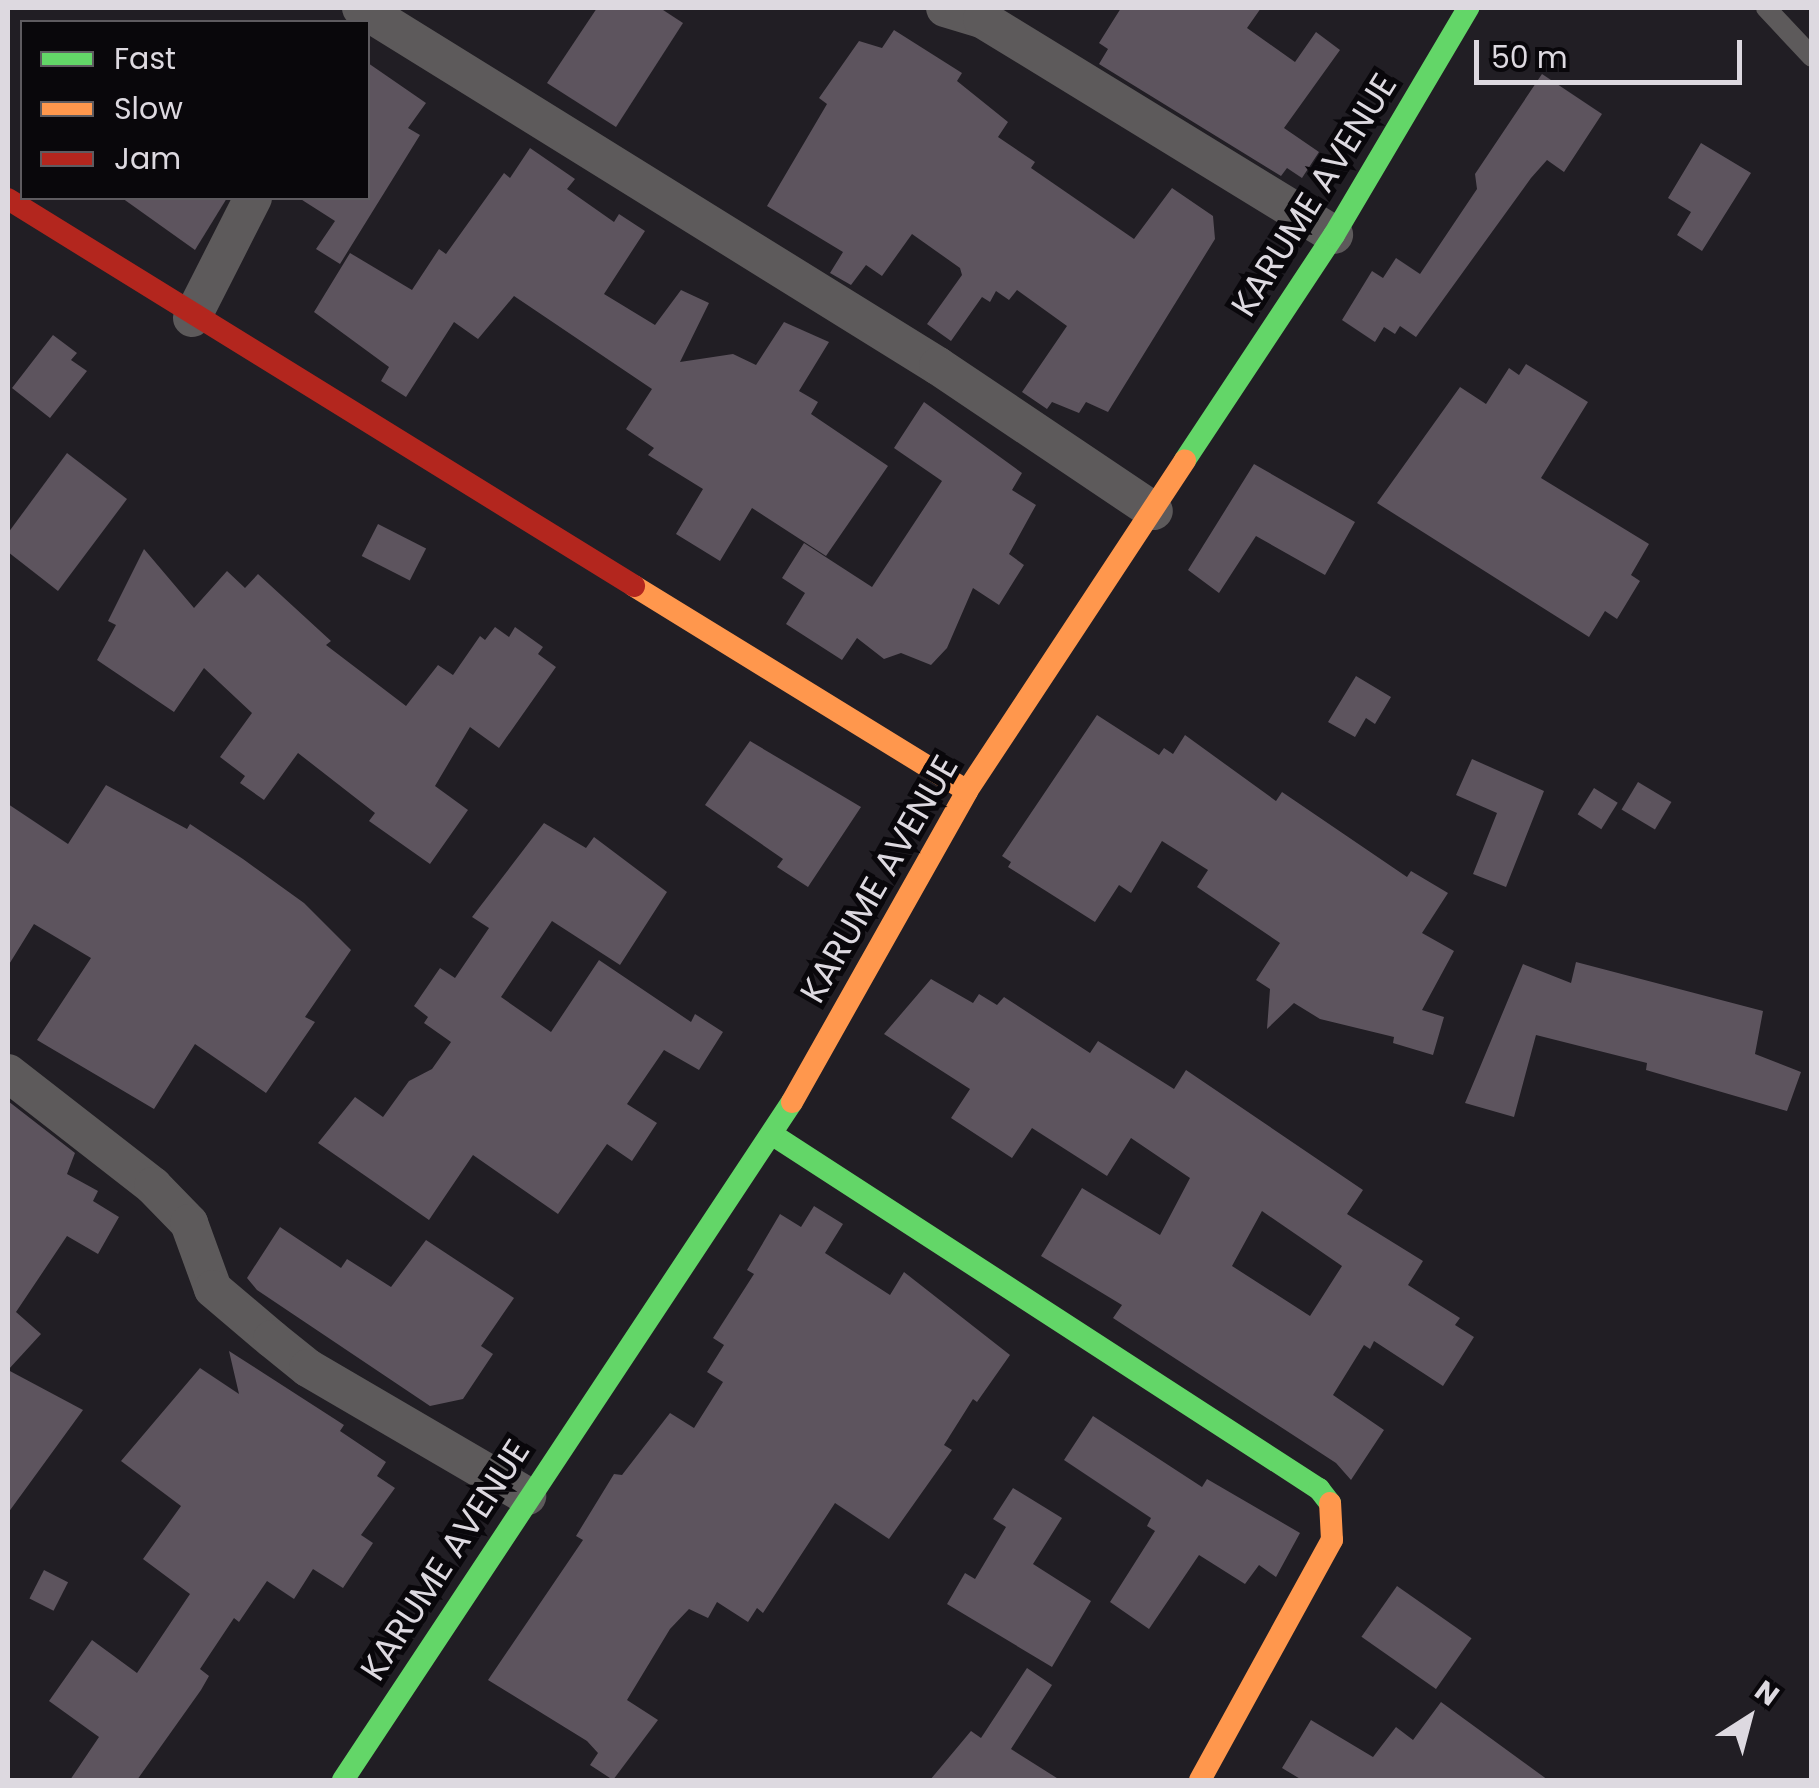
<!DOCTYPE html>
<html>
<head>
<meta charset="utf-8">
<style>
	body { margin:0 }
	#map { position:relative; width:1819px; height:1788px; overflow:hidden; background:#211e24; font-family:Poppins,sans-serif }
	div>[style] { position:absolute }
	.building>* { inset:0; background:#5d545e; transform-origin:0 0 }
	.lane>* { height:20px; margin:-10px; padding:0 10px; transform-origin:10px; border-radius:10px; background:#5d5a5b }
	.street>* { height:38px; margin:-19px; padding:0 19px; transform-origin:19px; border-radius:19px; background:#5d5a5b }
	.fast>* { height:22px; margin:-11px; padding:0 11px; transform-origin:11px; border-radius:11px; background:#63d668 }
	.slow>* { height:22px; margin:-11px; padding:0 11px; transform-origin:11px; border-radius:11px; background:#ff974d }
	.jam>* { height:22px; margin:-11px; padding:0 11px; transform-origin:11px; border-radius:11px; background:#b3261e }
	span { translate:-50% -50%; white-space:nowrap; text-align:center; line-height:1.15; -webkit-text-stroke:10px #09070b; paint-order:stroke }
	.street-label { font-size:35px; color:#ddd9e0 }
	.frame { position:absolute; inset:0; border:10px solid #ddd9e0; pointer-events:none }
	.legend { position:absolute; left:20px; top:20px; width:350px; height:180px; box-sizing:border-box; background:#09070b; border:2px solid #5e5b60; margin:0; padding:12px 18px; list-style:none; font-size:30px; color:#ddd9e0 }
	.legend li { display:flex; align-items:center; gap:20px; height:50px }
	.legend b { width:50px; border:2px solid #5e5b60 }
	.north { position:absolute; left:1699px; top:1668px; width:100px; height:100px; -webkit-text-stroke:8px #09070b; paint-order:stroke; rotate:36deg; font-size:28px; font-weight:700; line-height:40px; text-align:center; color:#ddd9e0 }
	.north::after { content:''; display:block; margin:auto; width:35px; height:45px; background:#ddd9e0; clip-path:polygon(50% 0,100% 100%,50% 72%,0 100%) }
	.scale { position:absolute; left:1474px; top:40px; width:268px; height:45px; box-sizing:border-box; border:5px solid #ddd9e0; border-top:0; padding-left:12px; font-size:30px; line-height:35px; white-space:nowrap; color:#ddd9e0; -webkit-text-stroke:8px #09070b; paint-order:stroke }
</style>
</head>
<body>
<div id="map">
	<div class="building">
		<div style="clip-path:polygon(597px 8px,660px 8px,683px 23px,616px 127px,547px 83px)"></div>
		<div style="clip-path:polygon(1121px 8px,1261px 8px,1247px 28px,1295px 62px,1316px 32px,1340px 50px,1284px 128px,1319px 152px,1302px 178px,1287px 168px,1281px 176px,1099px 64px,1108px 49px,1099px 43px)"></div>
		<div style="clip-path:polygon(894px 30px,962px 73px,957px 81px,1008px 122px,998px 137px,1035px 162px,1031px 168px,1134px 239px,1172px 188px,1213px 216px,1215px 239px,1108px 412px,1086px 402px,1079px 413px,1052px 402px,1047px 409px,1022px 392px,1067px 326px,1017px 290px,1009px 300px,996px 291px,990px 302px,982px 297px,951px 341px,927px 324px,962px 275px,960px 268px,912px 234px,882px 276px,866px 265px,851px 285px,830px 273px,843px 252px,767px 206px,827px 104px,819px 98px,859px 41px,882px 48px)"></div>
		<div style="clip-path:polygon(368px 63px,426px 103px,408px 128px,420px 135px,340px 264px,316px 249px,335px 221px,299px 198px,368px 198px)"></div>
		<div style="clip-path:polygon(1542px 74px,1602px 114px,1564px 172px,1547px 160px,1531px 178px,1416px 337px,1400px 326px,1395px 334px,1384px 327px,1375px 342px,1342px 320px,1372px 271px,1383px 278px,1396px 258px,1420px 274px,1477px 189px,1475px 174px)"></div>
		<div style="clip-path:polygon(1701px 143px,1751px 173px,1702px 251px,1677px 235px,1691px 212px,1668px 198px)"></div>
		<div style="clip-path:polygon(530px 148px,575px 179px,567px 189px,614px 222px,619px 214px,645px 231px,604px 294px,655px 325px,681px 290px,709px 303px,680px 362px,733px 354px,756px 365px,784px 322px,829px 342px,799px 391px,818px 402px,811px 414px,888px 466px,826px 556px,752px 508px,720px 561px,676px 534px,703px 489px,648px 455px,654px 448px,626px 429px,652px 389px,514px 296px,478px 339px,454px 322px,406px 397px,381px 381px,389px 367px,314px 312px,350px 253px,412px 290px,439px 249px,446px 254px,504px 173px,510px 178px)"></div>
		<div style="clip-path:polygon(122px 198px,227px 198px,195px 250px)"></div>
		<div style="clip-path:polygon(53px 335px,77px 353px,71px 360px,87px 371px,50px 418px,12px 388px)"></div>
		<div style="clip-path:polygon(1526px 364px,1588px 402px,1541px 478px,1649px 544px,1631px 575px,1640px 581px,1617px 619px,1605px 611px,1589px 637px,1377px 503px,1460px 387px,1486px 404px,1509px 368px,1519px 375px)"></div>
		<div style="clip-path:polygon(924px 402px,1022px 473px,1012px 490px,1036px 505px,1009px 554px,1024px 565px,999px 605px,973px 588px,947px 648px,931px 665px,901px 653px,884px 659px,857px 638px,842px 660px,786px 624px,805px 593px,782px 578px,804px 543px,872px 587px,942px 481px,894px 448px)"></div>
		<div style="clip-path:polygon(67px 453px,127px 499px,58px 591px,8px 552px,8px 533px)"></div>
		<div style="clip-path:polygon(1254px 464px,1355px 522px,1325px 575px,1256px 536px,1219px 593px,1188px 570px)"></div>
		<div style="left:378px;top:524px;width:54px;height:36px;rotate:27deg"></div>
		<div style="clip-path:polygon(144px 549px,194px 608px,227px 571px,245px 588px,258px 574px,331px 641px,326px 645px,406px 706px,438px 665px,453px 675px,480px 636px,485px 640px,495px 627px,509px 637px,515px 627px,543px 647px,538px 654px,556px 667px,499px 748px,470px 727px,435px 786px,468px 810px,430px 864px,369px 821px,375px 813px,298px 753px,264px 800px,240px 783px,245px 776px,220px 757px,252px 713px,204px 668px,174px 712px,97px 660px,116px 625px,108px 621px)"></div>
		<div style="clip-path:polygon(1356px 676px,1391px 697px,1375px 724px,1366px 718px,1355px 737px,1328px 722px)"></div>
		<div style="clip-path:polygon(1097px 715px,1159px 755px,1164px 748px,1173px 754px,1185px 735px,1276px 801px,1282px 792px,1407px 877px,1411px 871px,1448px 893px,1422px 933px,1454px 951px,1422px 1010px,1444px 1017px,1433px 1055px,1393px 1043px,1394px 1037px,1320px 1019px,1294px 1003px,1267px 1029px,1270px 989px,1256px 980px,1280px 943px,1197px 887px,1208px 870px,1162px 841px,1131px 893px,1119px 885px,1095px 922px,1008px 867px,1011px 862px,1002px 856px)"></div>
		<div style="clip-path:polygon(750px 741px,861px 807px,808px 887px,777px 867px,783px 859px,705px 805px)"></div>
		<div style="clip-path:polygon(1472px 759px,1544px 791px,1506px 887px,1473px 874px,1497px 813px,1456px 795px)"></div>
		<div style="left:1638px;top:782px;width:39px;height:32px;rotate:31deg"></div>
		<div style="clip-path:polygon(106px 785px,187px 829px,190px 824px,243px 859px,304px 903px,351px 950px,305px 1017px,315px 1022px,266px 1093px,195px 1044px,154px 1109px,37px 1040px,91px 958px,34px 924px,8px 966px,8px 804px,68px 844px)"></div>
		<div style="left:1594px;top:788px;width:28px;height:31px;rotate:32deg"></div>
		<div style="clip-path:polygon(544px 823px,586px 848px,594px 837px,667px 892px,620px 965px,552px 921px,501px 997px,551px 1032px,599px 960px,691px 1022px,695px 1014px,723px 1032px,699px 1070px,664px 1050px,627px 1104px,657px 1123px,632px 1161px,607px 1144px,558px 1214px,473px 1155px,429px 1220px,318px 1143px,355px 1097px,383px 1117px,409px 1081px,432px 1069px,451px 1042px,424px 1023px,428px 1017px,414px 1006px,440px 968px,455px 978px,489px 928px,472px 917px)"></div>
		<div style="clip-path:polygon(1576px 962px,1763px 1011px,1755px 1054px,1801px 1072px,1787px 1111px,1646px 1070px,1647px 1063px,1536px 1035px,1514px 1117px,1465px 1103px,1523px 964px,1571px 983px)"></div>
		<div style="clip-path:polygon(evenodd,931px 979px,973px 1003px,979px 994px,997px 1005px,1004px 997px,1090px 1053px,1098px 1041px,1174px 1089px,1186px 1070px,1363px 1190px,1347px 1214px,1423px 1261px,1408px 1285px,1460px 1318px,1455px 1325px,1474px 1337px,1443px 1386px,1374px 1341px,1370px 1349px,1364px 1345px,1333px 1395px,1384px 1430px,1351px 1480px,1336px 1463px,1113px 1318px,1122px 1305px,1041px 1256px,1082px 1188px,1160px 1235px,1190px 1178px,1131px 1138px,1107px 1176px,1032px 1128px,1012px 1158px,951px 1118px,970px 1089px,884px 1034px,931px 979px,1262px 1211px,1342px 1266px,1310px 1316px,1232px 1266px,1262px 1211px)"></div>
		<div style="clip-path:polygon(8px 1101px,75px 1153px,67px 1174px,98px 1191px,93px 1201px,119px 1217px,98px 1254px,67px 1236px,16px 1312px,41px 1334px,8px 1370px,83px 1410px,8px 1513px)"></div>
		<div style="clip-path:polygon(814px 1206px,843px 1224px,825px 1253px,890px 1295px,904px 1272px,1010px 1355px,977px 1402px,973px 1399px,944px 1445px,952px 1450px,889px 1539px,835px 1503px,763px 1613px,757px 1608px,748px 1622px,717px 1602px,708px 1618px,689px 1609px,670px 1629px,627px 1700px,658px 1720px,613px 1780px,590px 1765px,598px 1753px,587px 1741px,488px 1680px,583px 1540px,576px 1536px,614px 1474px,622px 1475px,670px 1413px,694px 1428px,723px 1382px,707px 1372px,724px 1345px,713px 1338px,754px 1274px,747px 1270px,780px 1214px,801px 1227px)"></div>
		<div style="clip-path:polygon(280px 1227px,341px 1268px,347px 1259px,391px 1287px,426px 1240px,514px 1298px,481px 1346px,493px 1354px,463px 1399px,430px 1406px,257px 1290px,247px 1278px)"></div>
		<div style="clip-path:polygon(229px 1351px,344px 1425px,340px 1431px,386px 1462px,377px 1476px,395px 1488px,361px 1535px,373px 1543px,343px 1588px,313px 1569px,294px 1599px,267px 1581px,239px 1622px,234px 1618px,200px 1669px,209px 1676px,201px 1690px,137px 1780px,70px 1780px,99px 1737px,49px 1701px,92px 1640px,137px 1673px,190px 1594px,143px 1559px,181px 1506px,121px 1461px,200px 1368px,239px 1394px)"></div>
		<div style="clip-path:polygon(1093px 1416px,1202px 1487px,1207px 1479px,1300px 1533px,1276px 1577px,1259px 1565px,1245px 1584px,1199px 1555px,1149px 1629px,1110px 1602px,1155px 1531px,1147px 1526px,1151px 1518px,1064px 1460px)"></div>
		<div style="clip-path:polygon(1013px 1488px,1062px 1518px,1033px 1564px,1091px 1601px,1052px 1667px,947px 1604px,965px 1573px,975px 1579px,1006px 1527px,993px 1519px)"></div>
		<div style="left:44px;top:1570px;width:27px;height:32px;rotate:27deg"></div>
		<div style="left:1397px;top:1586px;width:91px;height:62px;rotate:35deg"></div>
		<div style="clip-path:polygon(1027px 1668px,1052px 1685px,1011px 1749px,1060px 1780px,930px 1780px,971px 1731px,981px 1738px)"></div>
		<div style="clip-path:polygon(1441px 1702px,1548px 1780px,1302px 1780px,1282px 1768px,1311px 1720px,1373px 1757px,1396px 1727px,1413px 1740px)"></div>
	</div>
	<div class="lane">
		<div style="left:1766px;top:8px;width:67px;rotate:46.8deg"></div>
	</div>
	<div class="street">
		<div style="left:361px;top:8px;width:679px;rotate:31.82deg"></div>
		<div style="left:938px;top:366px;width:260px;rotate:33.9deg"></div>
		<div style="left:945px;top:8px;width:39px;rotate:17deg"></div>
		<div style="left:982px;top:19px;width:413px;rotate:31.5deg"></div>
		<div style="left:192px;top:318px;width:135px;rotate:-63.1deg"></div>
		<div style="left:8px;top:1073px;width:184px;rotate:37.9deg"></div>
		<div style="left:153px;top:1186px;width:52px;rotate:45.8deg"></div>
		<div style="left:189px;top:1223px;width:70px;rotate:70deg"></div>
		<div style="left:213px;top:1289px;width:77px;rotate:40.3deg"></div>
		<div style="left:272px;top:1339px;width:46px;rotate:38.9deg"></div>
		<div style="left:308px;top:1368px;width:254px;rotate:30.3deg"></div>
	</div>
	<div class="fast">
		<div style="left:1185px;top:460px;width:270px;rotate:-56.5deg"></div>
		<div style="left:1334px;top:235px;width:264px;rotate:-59.4deg"></div>
		<div style="left:773px;top:1135px;width:651px;rotate:32.96deg"></div>
		<div style="left:1319px;top:1489px;width:18px;rotate:52deg"></div>
		<div style="left:343px;top:1780px;width:813px;rotate:-56.49deg"></div>
	</div>
	<div class="slow">
		<div style="left:634px;top:586px;width:391px;rotate:31.6deg"></div>
		<div style="left:792px;top:1102px;width:357px;rotate:-60.6deg"></div>
		<div style="left:967px;top:791px;width:396px;rotate:-56.6deg"></div>
		<div style="left:1200px;top:1780px;width:274px;rotate:-61.2deg"></div>
		<div style="left:1332px;top:1540px;width:37px;rotate:-93deg"></div>
	</div>
	<div class="jam">
		<div style="left:8px;top:199px;width:736px;rotate:31.72deg"></div>
	</div>
	<div class="street-label">
		<span style="left:1314px;top:195px;rotate:-58deg">KARUME AVENUE</span>
		<span style="left:879px;top:879px;rotate:-60deg">KARUME AVENUE</span>
		<span style="left:445px;top:1560px;rotate:-57deg">KARUME AVENUE</span>
	</div>
	<div class="frame"></div>
	<ul class="legend">
	<li><b style="height:12px;background:#63d668"></b>Fast</li>
	<li><b style="height:12px;background:#ff974d"></b>Slow</li>
	<li><b style="height:12px;background:#b3261e"></b>Jam</li>
	</ul>
	<div class="north">N</div>
	<div class="scale">50 m</div>
</div>
</body>
</html>
